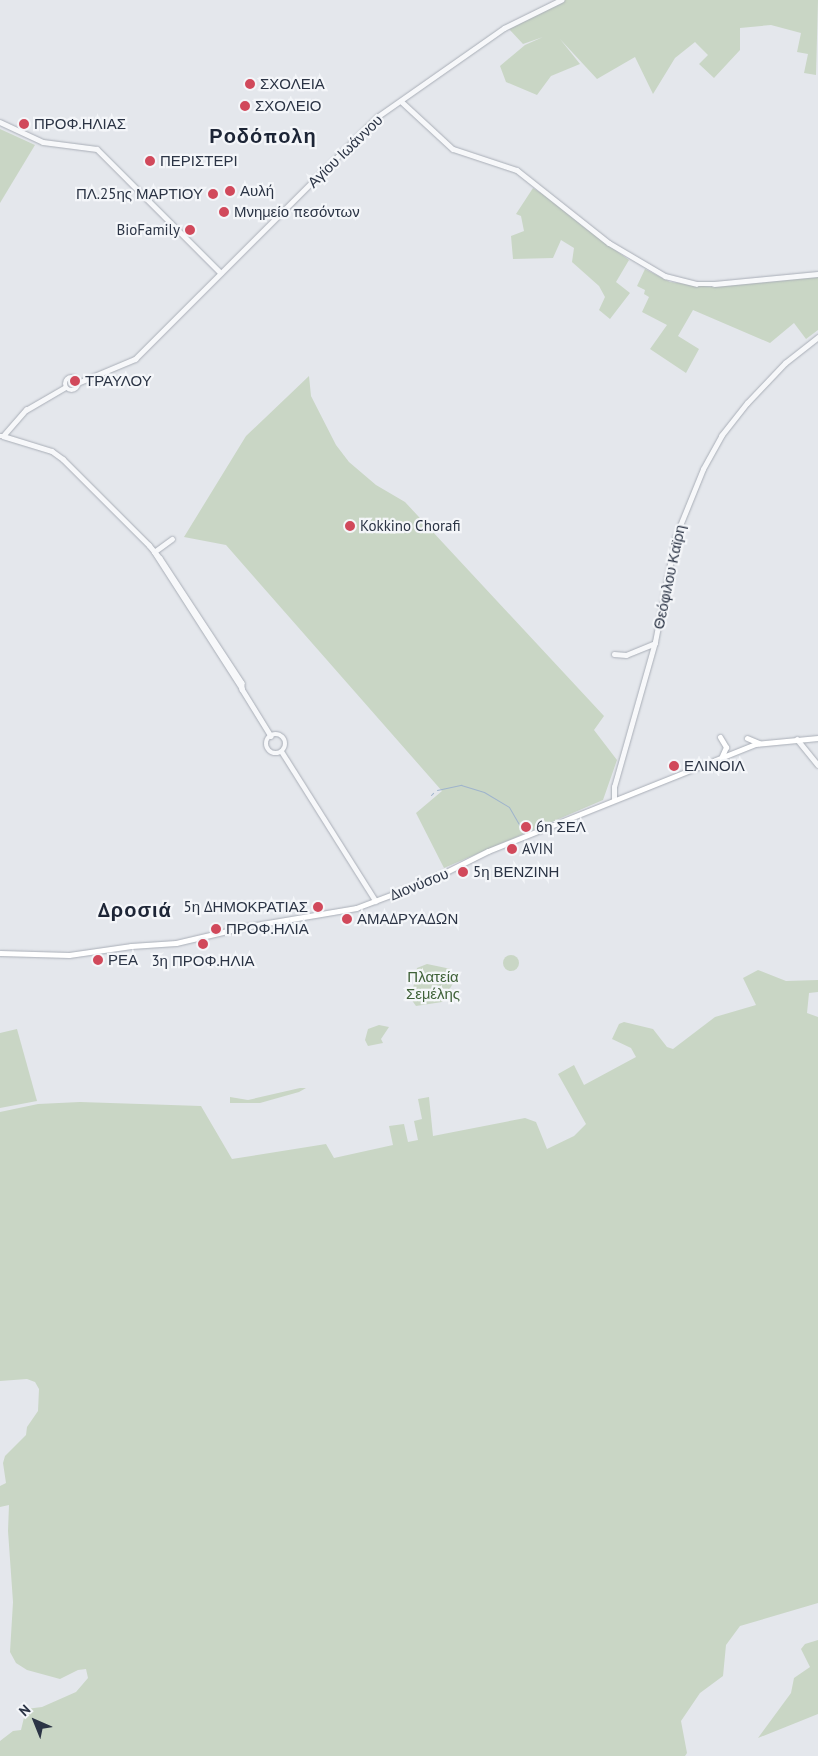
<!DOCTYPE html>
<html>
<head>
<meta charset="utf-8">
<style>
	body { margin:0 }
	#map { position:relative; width:818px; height:1756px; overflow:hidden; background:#e4e7ec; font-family:"PT Sans",sans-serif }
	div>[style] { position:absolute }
	.green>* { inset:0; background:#c9d6c5 }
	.round { border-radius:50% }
	.stream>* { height:1px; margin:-0.5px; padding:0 0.5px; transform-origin:0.5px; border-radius:0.5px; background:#9fb4cc }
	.roads { filter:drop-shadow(0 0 1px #a9aeb7) drop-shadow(0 0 1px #a9aeb7) }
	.tertiary>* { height:4.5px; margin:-2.25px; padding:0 2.25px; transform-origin:2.25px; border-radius:2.25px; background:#f7f8fa }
	.tertiary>.ring { margin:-2.25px; padding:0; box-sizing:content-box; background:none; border:4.5px solid #f7f8fa; border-radius:50% }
	.secondary>* { height:5px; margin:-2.5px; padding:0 2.5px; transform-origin:2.5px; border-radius:2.5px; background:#fff }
	.dots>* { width:14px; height:14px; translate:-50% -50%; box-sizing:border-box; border:2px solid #f4f6f9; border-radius:50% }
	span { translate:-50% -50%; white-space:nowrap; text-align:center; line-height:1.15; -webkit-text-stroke:4.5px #f4f6f9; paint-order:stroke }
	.poi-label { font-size:15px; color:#2b3445 }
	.left { translate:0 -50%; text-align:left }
	.right { translate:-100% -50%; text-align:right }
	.street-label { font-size:15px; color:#2b3445 }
	.park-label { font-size:15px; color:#3f6138 }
	.district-label { font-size:20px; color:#1d2536; font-weight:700; letter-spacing:1px }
	.north { position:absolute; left:10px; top:1696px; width:50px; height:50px; -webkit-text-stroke:4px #f4f6f9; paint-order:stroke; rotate:316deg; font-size:14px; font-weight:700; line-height:20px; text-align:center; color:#2b3445 }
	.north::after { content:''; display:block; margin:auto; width:18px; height:22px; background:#2b3445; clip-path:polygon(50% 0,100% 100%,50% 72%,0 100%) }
</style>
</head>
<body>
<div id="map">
	<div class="green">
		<div style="clip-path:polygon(564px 0,818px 0,816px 75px,804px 73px,808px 54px,797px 52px,801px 33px,771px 25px,740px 28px,740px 50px,714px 78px,699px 64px,708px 55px,695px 42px,675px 58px,653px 94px,635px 57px,597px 79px,560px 39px,580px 64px,551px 76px,537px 95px,506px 82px,500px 66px,525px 45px,543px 37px,523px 44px,509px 29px)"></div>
		<div style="clip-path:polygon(0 129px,35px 145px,0 203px)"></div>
		<div style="clip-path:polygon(533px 188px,560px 205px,578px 218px,581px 225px,629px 260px,616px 282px,630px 293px,610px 319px,599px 310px,605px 297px,599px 286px,572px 262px,574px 248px,561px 240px,553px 258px,513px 259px,511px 236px,524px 231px,521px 216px,516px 214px)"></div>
		<div style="clip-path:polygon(645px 269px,670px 282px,712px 287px,818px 277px,818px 330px,806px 339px,794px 323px,770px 343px,693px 310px,678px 336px,699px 349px,686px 373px,650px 349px,667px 325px,642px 312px,649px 297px,644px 294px,645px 290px,637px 286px)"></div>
		<div style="clip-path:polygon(309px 376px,311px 396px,336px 445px,349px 462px,376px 485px,405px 502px,604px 716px,594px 730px,617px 760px,603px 800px,444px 868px,416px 813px,442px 791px,226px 545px,184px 537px,246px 436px)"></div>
		<div class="round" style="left:503px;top:955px;width:16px;height:16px"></div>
		<div style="clip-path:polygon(427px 964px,451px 969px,455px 980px,442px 1002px,416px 1006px,411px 999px,417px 968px)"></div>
		<div style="clip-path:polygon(758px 970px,786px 981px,818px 980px,818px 992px,809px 993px,807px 1013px,818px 1017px,818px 1603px,740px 1626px,726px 1645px,723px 1676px,700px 1693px,681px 1721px,687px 1753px,685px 1756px,0 1756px,0 1741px,13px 1731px,21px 1730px,26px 1709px,42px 1707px,76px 1692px,88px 1678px,86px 1669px,78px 1670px,60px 1679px,27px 1670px,16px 1663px,10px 1652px,13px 1602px,8px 1531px,9px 1505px,0 1507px,0 1486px,6px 1483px,3px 1463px,5px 1456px,26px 1435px,27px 1427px,38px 1411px,39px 1389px,35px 1382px,27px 1379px,0 1381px,0 1112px,38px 1104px,80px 1102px,201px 1106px,232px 1159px,326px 1144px,334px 1158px,393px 1145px,389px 1126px,404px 1124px,408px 1142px,418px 1140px,414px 1121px,422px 1119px,418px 1099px,429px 1097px,433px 1136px,525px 1118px,536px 1122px,547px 1149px,574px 1136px,586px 1124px,558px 1074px,574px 1065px,584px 1085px,636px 1057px,631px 1048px,612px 1039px,619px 1024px,624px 1022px,653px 1029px,667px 1047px,673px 1049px,715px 1017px,756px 1005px,743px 978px)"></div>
		<div style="clip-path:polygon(379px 1025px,389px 1027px,381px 1039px,383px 1043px,368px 1046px,365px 1040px,368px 1029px)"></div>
		<div style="clip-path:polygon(17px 1029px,37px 1101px,0 1108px,0 1033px)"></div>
		<div style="clip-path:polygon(300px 1088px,306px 1088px,299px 1092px,260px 1103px,230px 1103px,230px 1097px,248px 1100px)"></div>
		<div style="clip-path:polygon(818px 1640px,818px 1714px,758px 1738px,791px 1693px,794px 1678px,810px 1667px,801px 1649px,805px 1644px)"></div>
	</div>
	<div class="stream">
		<div style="left:437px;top:790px;width:25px;rotate:-12deg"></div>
		<div style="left:461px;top:785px;width:24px;rotate:17deg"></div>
		<div style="left:484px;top:792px;width:29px;rotate:31deg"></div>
		<div style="left:509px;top:807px;width:30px;rotate:60deg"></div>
		<div style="left:431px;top:795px;width:3px;rotate:-45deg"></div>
	</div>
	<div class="roads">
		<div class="tertiary">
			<div style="left:402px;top:102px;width:69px;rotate:42.7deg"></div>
			<div style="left:453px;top:149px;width:67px;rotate:18.2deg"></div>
			<div style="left:517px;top:170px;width:117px;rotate:38.4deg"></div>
			<div style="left:609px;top:243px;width:65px;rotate:30.5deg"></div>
			<div style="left:665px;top:276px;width:32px;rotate:14deg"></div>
			<div style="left:696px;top:284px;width:18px"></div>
			<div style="left:714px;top:284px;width:104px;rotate:-5.5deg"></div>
			<div style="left:0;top:122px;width:47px;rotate:24.9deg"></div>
			<div style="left:43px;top:142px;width:54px;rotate:7.4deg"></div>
			<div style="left:97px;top:149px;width:175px;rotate:45deg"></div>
			<div class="ring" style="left:65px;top:377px;width:9.5px;height:9.5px"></div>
			<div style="left:80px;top:382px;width:60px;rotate:-22.7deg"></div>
			<div style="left:135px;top:359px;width:342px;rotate:-45deg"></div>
			<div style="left:377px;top:117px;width:155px;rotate:-35deg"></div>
			<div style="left:504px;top:28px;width:64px;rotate:-26.2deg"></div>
			<div style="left:0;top:436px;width:3px"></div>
			<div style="left:3px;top:436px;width:35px;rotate:-49deg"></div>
			<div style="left:26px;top:410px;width:44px;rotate:-30.1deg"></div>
			<div style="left:3px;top:436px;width:51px;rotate:17deg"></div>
			<div style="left:52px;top:451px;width:14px;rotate:36deg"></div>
			<div style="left:63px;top:459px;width:122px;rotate:45deg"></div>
			<div style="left:149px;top:545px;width:17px;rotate:50deg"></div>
			<div style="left:160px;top:558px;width:149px;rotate:56.7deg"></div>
			<div style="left:242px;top:683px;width:6px;rotate:90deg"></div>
			<div style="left:242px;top:689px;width:163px;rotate:-122.7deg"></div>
			<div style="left:154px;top:552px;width:22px;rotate:-36deg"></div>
			<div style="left:614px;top:654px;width:12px;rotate:5deg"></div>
			<div style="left:626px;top:655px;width:31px;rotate:-22deg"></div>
			<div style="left:242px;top:689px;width:55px;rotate:58.3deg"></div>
			<div class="ring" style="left:266px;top:734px;width:15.5px;height:15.5px"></div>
			<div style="left:797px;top:739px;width:33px;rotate:51deg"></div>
			<div style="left:282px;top:752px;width:176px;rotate:57.8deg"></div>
			<div style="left:614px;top:800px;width:13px;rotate:-90deg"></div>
			<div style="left:614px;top:787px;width:151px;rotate:-74.2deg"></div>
			<div style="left:655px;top:642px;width:106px;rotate:-79.1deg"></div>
			<div style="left:675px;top:538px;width:74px;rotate:-67.9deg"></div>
			<div style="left:703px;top:469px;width:38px;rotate:-61deg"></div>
			<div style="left:721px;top:436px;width:42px;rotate:-51.8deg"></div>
			<div style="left:747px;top:403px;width:55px;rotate:-46.5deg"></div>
			<div style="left:785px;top:363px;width:42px;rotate:-38.2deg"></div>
		</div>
		<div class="secondary">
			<div style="left:720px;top:737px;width:12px;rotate:59deg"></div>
			<div style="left:726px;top:747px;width:10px;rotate:114deg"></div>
			<div style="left:747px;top:738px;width:13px;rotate:23deg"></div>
			<div style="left:0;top:953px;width:69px;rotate:1.7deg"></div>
			<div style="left:69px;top:955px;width:63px;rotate:-8.3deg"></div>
			<div style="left:131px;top:946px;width:45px;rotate:-3.8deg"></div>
			<div style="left:176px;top:943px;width:70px;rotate:-13.2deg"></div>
			<div style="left:244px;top:927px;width:114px;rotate:-9.6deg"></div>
			<div style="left:356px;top:908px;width:77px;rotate:-20.6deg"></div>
			<div style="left:428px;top:881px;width:67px;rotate:-26.6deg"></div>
			<div style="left:488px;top:851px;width:288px;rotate:-21.8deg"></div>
			<div style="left:755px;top:744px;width:63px;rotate:-5.4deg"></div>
		</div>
	</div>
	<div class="dots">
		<div style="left:250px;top:84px;background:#d1495b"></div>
		<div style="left:245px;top:106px;background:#d1495b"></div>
		<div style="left:24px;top:124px;background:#d1495b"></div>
		<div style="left:150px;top:161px;background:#d1495b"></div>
		<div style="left:230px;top:191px;background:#d1495b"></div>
		<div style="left:213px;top:194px;background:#d1495b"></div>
		<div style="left:224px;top:212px;background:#d1495b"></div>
		<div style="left:190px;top:230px;background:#d1495b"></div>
		<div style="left:75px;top:381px;background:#d1495b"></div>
		<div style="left:350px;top:526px;background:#d1495b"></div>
		<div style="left:674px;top:766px;background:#d1495b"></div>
		<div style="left:526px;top:827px;background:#d1495b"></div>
		<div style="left:512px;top:849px;background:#d1495b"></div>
		<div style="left:463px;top:872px;background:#d1495b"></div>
		<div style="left:318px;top:907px;background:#d1495b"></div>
		<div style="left:347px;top:919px;background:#d1495b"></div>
		<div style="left:216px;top:929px;background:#d1495b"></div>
		<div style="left:203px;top:944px;background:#d1495b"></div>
		<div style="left:98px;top:960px;background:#d1495b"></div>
	</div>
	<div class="poi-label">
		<span class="left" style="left:260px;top:84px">ΣΧΟΛΕΙΑ</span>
		<span class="left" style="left:255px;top:106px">ΣΧΟΛΕΙΟ</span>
		<span class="left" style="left:34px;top:124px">ΠΡΟΦ.ΗΛΙΑΣ</span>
		<span class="left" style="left:160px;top:161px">ΠΕΡΙΣΤΕΡΙ</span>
		<span class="left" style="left:240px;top:191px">Αυλή</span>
		<span class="right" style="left:203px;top:194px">ΠΛ.25ης ΜΑΡΤΙΟΥ</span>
		<span class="left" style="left:234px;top:212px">Μνημείο πεσόντων</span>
		<span class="right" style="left:180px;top:230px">BioFamily</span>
		<span class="left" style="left:85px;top:381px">ΤΡΑΥΛΟΥ</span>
		<span class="left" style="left:360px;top:526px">Kokkino Chorafi</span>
		<span class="left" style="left:684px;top:766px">ΕΛΙΝΟΙΛ</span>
		<span class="left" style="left:536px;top:827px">6η ΣΕΛ</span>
		<span class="left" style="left:522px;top:849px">AVIN</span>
		<span class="left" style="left:473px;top:872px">5η ΒΕΝΖΙΝΗ</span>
		<span class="right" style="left:308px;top:907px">5η ΔΗΜΟΚΡΑΤΙΑΣ</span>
		<span class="left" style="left:357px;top:919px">ΑΜΑΔΡΥΑΔΩΝ</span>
		<span class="left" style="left:226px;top:929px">ΠΡΟΦ.ΗΛΙΑ</span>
		<span class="left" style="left:108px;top:960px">ΡΕΑ</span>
		<span style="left:203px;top:961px">3η ΠΡΟΦ.ΗΛΙΑ</span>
	</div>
	<div class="street-label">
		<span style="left:345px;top:151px;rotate:-44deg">Αγίου Ιωάννου</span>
		<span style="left:669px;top:577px;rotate:-78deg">Θεόφιλου Καϊρη</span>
		<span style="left:419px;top:884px;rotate:-22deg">Διονύσου</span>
	</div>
	<div class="park-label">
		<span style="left:433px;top:985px">Πλατεία<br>Σεμέλης</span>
	</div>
	<div class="district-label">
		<span style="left:263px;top:136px">Ροδόπολη</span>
		<span style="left:135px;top:910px">Δροσιά</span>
	</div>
	<div class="north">N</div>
</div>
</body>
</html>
